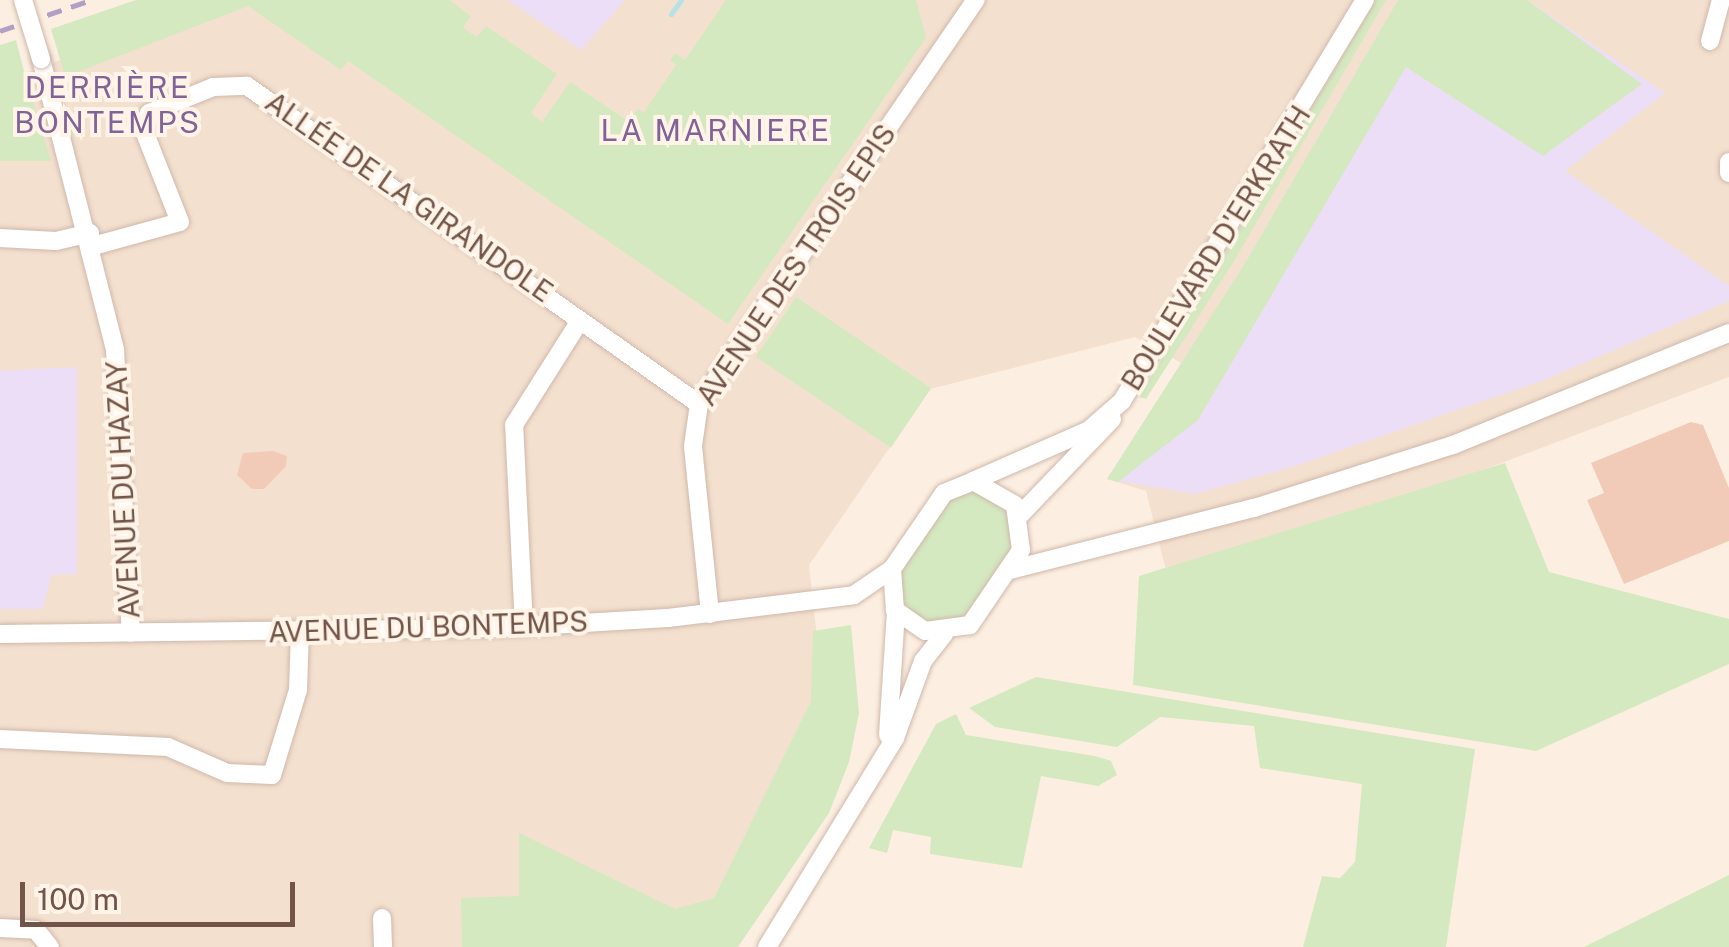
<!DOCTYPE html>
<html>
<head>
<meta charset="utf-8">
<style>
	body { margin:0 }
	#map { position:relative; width:1729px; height:947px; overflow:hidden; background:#fcefe1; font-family:"Public Sans",sans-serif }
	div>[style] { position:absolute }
	.residential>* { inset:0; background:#f4e0cf }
	.education>* { inset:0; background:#eddef8 }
	.green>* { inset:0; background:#d4e9c0; transform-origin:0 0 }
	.stream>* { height:5px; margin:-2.5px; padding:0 2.5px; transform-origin:2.5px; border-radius:2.5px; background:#b6e2e6 }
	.building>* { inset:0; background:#f2cbb8 }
	.roads { filter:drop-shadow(0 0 2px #cfb8ab) drop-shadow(0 0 2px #cfb8ab) }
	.minor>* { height:18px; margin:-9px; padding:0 9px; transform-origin:9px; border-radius:9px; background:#fff }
	.rail>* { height:5px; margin-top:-2.5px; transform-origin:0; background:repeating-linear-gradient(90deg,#b1a0c5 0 15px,transparent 0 25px) }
	.bridges { filter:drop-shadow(0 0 2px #cfb8ab) drop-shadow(0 0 2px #cfb8ab) }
	.minor-bridge>* { height:18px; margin:-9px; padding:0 9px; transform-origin:9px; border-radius:9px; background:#fff }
	span { translate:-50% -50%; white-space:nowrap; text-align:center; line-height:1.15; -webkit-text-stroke:8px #fff4e7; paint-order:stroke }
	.street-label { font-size:28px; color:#735448 }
	.neighbourhood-label { font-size:30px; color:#816397; letter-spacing:2.5px }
	.scale { position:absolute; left:20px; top:882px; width:275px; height:45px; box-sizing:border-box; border:5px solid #735448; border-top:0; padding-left:12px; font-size:30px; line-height:35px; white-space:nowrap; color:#735448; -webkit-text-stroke:8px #fff4e7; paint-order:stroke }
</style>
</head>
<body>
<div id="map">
	<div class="residential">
		<div style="clip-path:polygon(223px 0,1729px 0,1729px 377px,1359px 517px,1166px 570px,1146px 491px,1107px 479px,1183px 364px,1135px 337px,930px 389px,809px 565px,825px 708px,718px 912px,462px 898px,462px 947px,0 947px,0 82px)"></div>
	</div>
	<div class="education">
		<div style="clip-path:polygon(508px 0,625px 0,581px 50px)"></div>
		<div style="clip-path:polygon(1398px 0,1527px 0,1665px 93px,1565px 171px,1729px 286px,1729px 301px,1544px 380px,1292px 467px,1195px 494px,1107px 479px,1244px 265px)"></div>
		<div style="clip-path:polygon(77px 367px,77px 574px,51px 575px,43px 609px,0 609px,0 371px)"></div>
	</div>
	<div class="green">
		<div style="clip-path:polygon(136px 0,449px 0,471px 16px,463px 28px,477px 37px,486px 26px,557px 74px,531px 113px,542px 122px,570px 82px,628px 121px,638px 109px,644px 112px,676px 65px,670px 60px,675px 53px,685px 60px,726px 0,916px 0,926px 38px,728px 324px,348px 61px,341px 70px,248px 6px,78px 72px,69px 90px,51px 29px)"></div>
		<div style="clip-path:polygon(1376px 0,1386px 0,1234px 261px,1146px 399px,1139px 397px)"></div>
		<div style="clip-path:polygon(1398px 0,1527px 0,1642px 84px,1543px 156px,1406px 67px,1198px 420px,1118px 482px,1107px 479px,1244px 265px)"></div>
		<div style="clip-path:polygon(16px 40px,25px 75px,51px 161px,0 161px,0 45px)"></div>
		<div style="left:796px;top:297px;width:163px;height:72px;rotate:34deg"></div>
		<div style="clip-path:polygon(1505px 463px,1549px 572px,1729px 619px,1729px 664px,1536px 751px,1133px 685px,1139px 576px)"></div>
		<div style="clip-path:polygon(976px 490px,1009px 510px,1014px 546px,969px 615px,928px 625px,902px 602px,901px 561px,953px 494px)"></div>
		<div style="clip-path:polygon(851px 625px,859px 713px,849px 762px,829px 813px,738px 947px,462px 947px,461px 898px,519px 896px,519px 833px,675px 909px,714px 898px,811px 701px,813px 631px)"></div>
		<div style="clip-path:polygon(1036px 677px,1475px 749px,1446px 947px,1303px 947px,1322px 876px,1340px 878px,1355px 862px,1362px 784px,1260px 768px,1254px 726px,1160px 717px,1117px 747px,995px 727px,969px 708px)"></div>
		<div style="clip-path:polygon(956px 714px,966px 735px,1095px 756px,1111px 761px,1117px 775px,1098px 786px,1041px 776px,1022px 868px,930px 854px,931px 837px,893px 830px,887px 853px,869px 848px,936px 724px)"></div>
		<div style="clip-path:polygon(1729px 875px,1729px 947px,1584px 947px)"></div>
	</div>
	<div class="stream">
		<div style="left:671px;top:14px;width:17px;rotate:-54deg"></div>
	</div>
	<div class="building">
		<div style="clip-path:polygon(1691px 422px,1703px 425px,1729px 488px,1729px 541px,1624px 584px,1587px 500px,1604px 493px,1591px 463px)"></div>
		<div style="clip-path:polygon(273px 451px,287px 456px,286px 466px,264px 489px,252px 489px,237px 475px,243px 453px)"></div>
	</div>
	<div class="roads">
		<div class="minor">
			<div style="left:1710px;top:41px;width:42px;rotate:-75deg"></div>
			<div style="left:41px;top:59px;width:300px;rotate:75.7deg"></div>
			<div style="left:115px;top:350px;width:283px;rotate:86.8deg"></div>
			<div style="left:1729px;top:162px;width:11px;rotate:90deg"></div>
			<div style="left:0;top:238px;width:56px;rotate:3.1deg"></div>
			<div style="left:56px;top:241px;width:35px;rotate:-13deg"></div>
			<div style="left:93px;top:246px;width:90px;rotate:-15.4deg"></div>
			<div style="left:180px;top:222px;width:96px;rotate:-111.5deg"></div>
			<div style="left:145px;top:133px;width:20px;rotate:-79deg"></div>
			<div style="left:149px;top:113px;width:69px;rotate:-22.1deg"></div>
			<div style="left:213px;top:87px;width:34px;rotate:-2deg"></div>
			<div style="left:247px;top:86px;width:553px;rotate:35.13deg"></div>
			<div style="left:973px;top:481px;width:127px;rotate:-23.7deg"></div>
			<div style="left:1089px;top:430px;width:44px;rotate:-41.3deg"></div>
			<div style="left:1122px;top:401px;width:469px;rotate:-58.8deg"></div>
			<div style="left:973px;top:481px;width:48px;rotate:29.7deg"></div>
			<div style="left:1015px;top:505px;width:45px;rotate:82.4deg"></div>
			<div style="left:1021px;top:550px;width:91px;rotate:124.2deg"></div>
			<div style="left:970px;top:625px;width:45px;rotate:172.4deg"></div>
			<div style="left:925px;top:631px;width:37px;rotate:-145deg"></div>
			<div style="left:895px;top:610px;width:41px;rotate:-94.2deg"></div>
			<div style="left:892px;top:569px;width:92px;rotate:-55.6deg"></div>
			<div style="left:944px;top:493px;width:31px;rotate:-22deg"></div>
			<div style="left:1020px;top:515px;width:133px;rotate:-46.2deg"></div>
			<div style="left:1010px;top:570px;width:252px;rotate:-14.3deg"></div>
			<div style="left:1254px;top:508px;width:209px;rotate:-17.6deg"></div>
			<div style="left:1453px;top:445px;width:298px;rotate:-22.1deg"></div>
			<div style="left:710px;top:614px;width:169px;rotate:-95.8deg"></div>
			<div style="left:693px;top:446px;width:42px;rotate:-81.9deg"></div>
			<div style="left:699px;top:404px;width:490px;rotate:-55.6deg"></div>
			<div style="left:524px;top:627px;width:202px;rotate:-92.8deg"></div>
			<div style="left:514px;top:425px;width:122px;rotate:-57.7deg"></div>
			<div style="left:0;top:634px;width:498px;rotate:-0.7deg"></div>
			<div style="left:498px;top:628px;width:170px;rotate:-3.4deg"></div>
			<div style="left:668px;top:618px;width:187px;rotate:-7deg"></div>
			<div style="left:854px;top:595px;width:46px;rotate:-34.4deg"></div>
			<div style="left:888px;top:735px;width:124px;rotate:-86.3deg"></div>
			<div style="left:0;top:739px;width:168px;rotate:2.7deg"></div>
			<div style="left:168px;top:747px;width:64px;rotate:23.8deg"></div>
			<div style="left:227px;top:773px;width:45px;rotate:2.5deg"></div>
			<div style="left:272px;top:775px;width:89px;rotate:-73deg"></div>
			<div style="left:298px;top:690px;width:59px;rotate:-88.1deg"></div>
			<div style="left:382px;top:918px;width:29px;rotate:88deg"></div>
			<div style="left:0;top:928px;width:36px;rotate:3deg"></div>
			<div style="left:36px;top:930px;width:22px;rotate:51deg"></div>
			<div style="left:767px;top:947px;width:245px;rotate:-58.5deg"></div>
			<div style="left:895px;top:738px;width:82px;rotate:-70deg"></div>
			<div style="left:923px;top:661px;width:34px;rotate:-52deg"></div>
		</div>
	</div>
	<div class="rail">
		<div style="left:0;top:31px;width:96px;rotate:-18.8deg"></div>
	</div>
	<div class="bridges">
		<div class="minor-bridge">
			<div style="left:23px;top:0;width:62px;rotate:73deg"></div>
		</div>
	</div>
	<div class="street-label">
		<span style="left:409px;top:197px;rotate:35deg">ALLÉE DE LA GIRANDOLE</span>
		<span style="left:1216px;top:248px;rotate:-58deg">BOULEVARD D'ERKRATH</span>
		<span style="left:796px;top:265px;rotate:-56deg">AVENUE DES TROIS EPIS</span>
		<span style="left:123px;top:490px;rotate:-93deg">AVENUE DU HAZAY</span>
		<span style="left:428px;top:627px;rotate:-2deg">AVENUE DU BONTEMPS</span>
	</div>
	<div class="neighbourhood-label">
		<span style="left:108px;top:104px">DERRIÈRE<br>BONTEMPS</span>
		<span style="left:716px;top:130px">LA MARNIERE</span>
	</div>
	<div class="scale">100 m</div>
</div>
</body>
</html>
